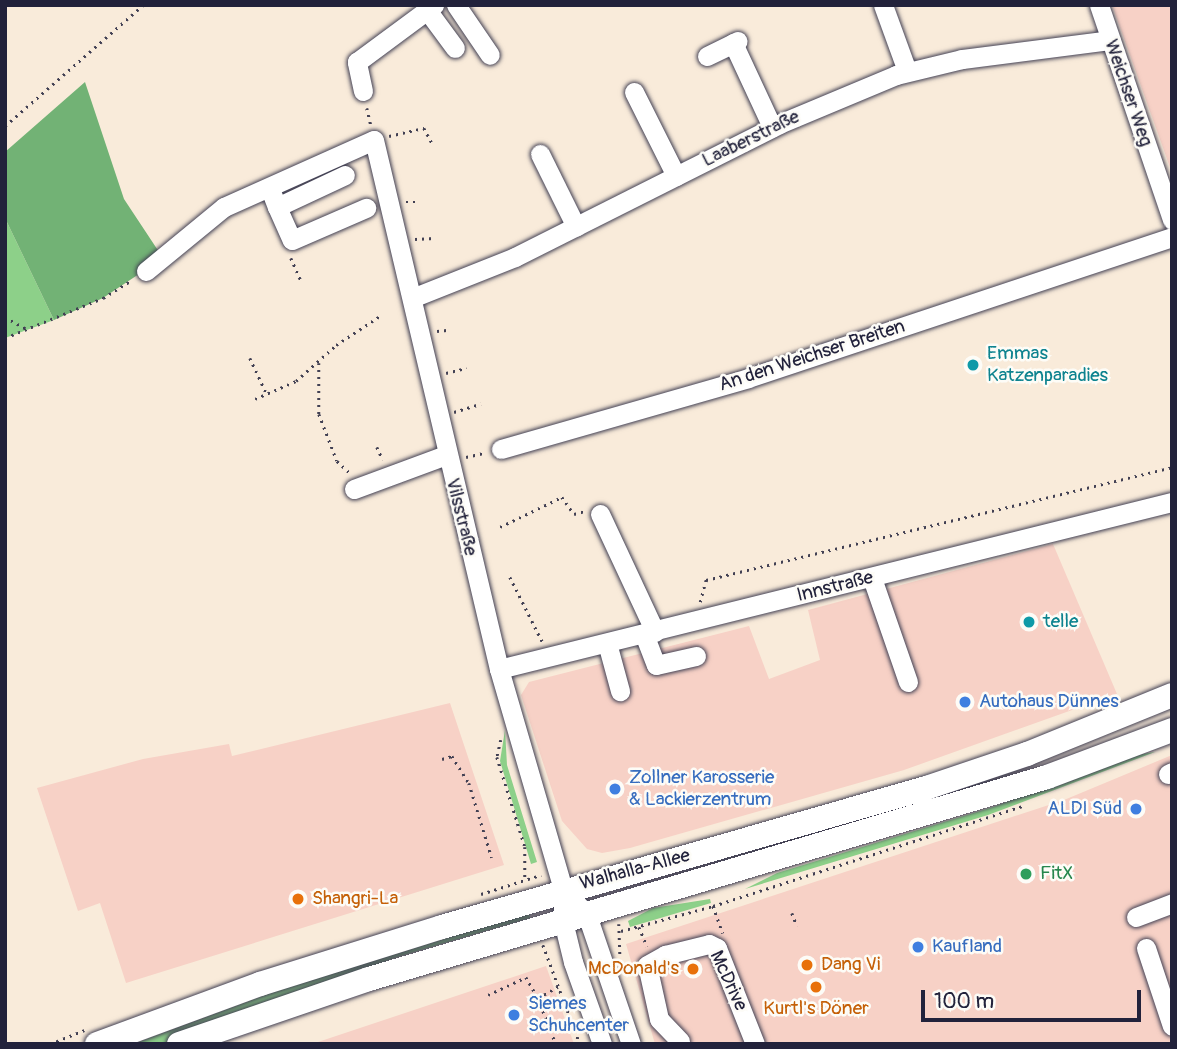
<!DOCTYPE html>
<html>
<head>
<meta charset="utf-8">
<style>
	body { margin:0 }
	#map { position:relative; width:1177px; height:1049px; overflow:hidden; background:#f9ebda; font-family:Pangolin,sans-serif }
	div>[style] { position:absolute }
	.built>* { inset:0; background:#f7d1c6 }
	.green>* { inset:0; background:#8dd089 }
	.forest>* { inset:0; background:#72b275 }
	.path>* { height:2.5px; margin-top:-1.25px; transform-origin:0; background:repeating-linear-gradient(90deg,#424053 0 2px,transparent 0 7px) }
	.roads { filter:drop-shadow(0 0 2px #424053) drop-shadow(0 0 2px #424053) }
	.minor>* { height:19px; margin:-9.5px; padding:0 9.5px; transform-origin:9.5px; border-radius:9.5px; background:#fff }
	.major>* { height:24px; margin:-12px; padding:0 12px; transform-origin:12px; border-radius:12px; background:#fff }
	.dots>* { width:19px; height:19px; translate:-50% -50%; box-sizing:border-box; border:4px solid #fdfcf7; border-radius:50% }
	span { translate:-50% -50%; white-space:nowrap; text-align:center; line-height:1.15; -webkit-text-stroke:5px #fdfcf7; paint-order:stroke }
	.street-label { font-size:19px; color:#22223b }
	.culture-label { font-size:19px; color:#0d838f }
	.left { translate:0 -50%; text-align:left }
	.shop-label { font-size:19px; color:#366cbe }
	.right { translate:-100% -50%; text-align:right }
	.leisure-label { font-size:19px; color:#27864d }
	.food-label { font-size:19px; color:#c56008 }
	.frame { position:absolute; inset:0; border:7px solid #22223b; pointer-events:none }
	.scale { position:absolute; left:921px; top:990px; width:220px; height:32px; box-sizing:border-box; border:4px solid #22223b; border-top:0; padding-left:9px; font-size:21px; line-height:24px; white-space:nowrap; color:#22223b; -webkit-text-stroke:5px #fdfcf7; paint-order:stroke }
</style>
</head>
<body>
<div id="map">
	<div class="built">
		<div style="clip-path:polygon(1112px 5px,1172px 5px,1172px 173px)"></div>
		<div style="clip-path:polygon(1053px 544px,1117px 694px,904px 770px,630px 848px,602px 853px,587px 849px,562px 821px,521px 695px,529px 682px,749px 626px,769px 679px,820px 660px,808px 610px)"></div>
		<div style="clip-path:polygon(450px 703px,504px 865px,126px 983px,100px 903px,78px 911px,37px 788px,143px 759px,229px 744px,232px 756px)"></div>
		<div style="clip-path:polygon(1172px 755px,1172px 1044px,655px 1044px,626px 944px,1064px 800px)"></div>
		<div style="clip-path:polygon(546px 966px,574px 1044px,312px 1044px)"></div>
	</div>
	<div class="green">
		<div style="clip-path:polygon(5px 218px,54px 320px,5px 338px)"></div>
		<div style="clip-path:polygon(505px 730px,507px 765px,537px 862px,531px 864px,500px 761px)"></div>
		<div style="clip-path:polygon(1155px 752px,988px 815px,745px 889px,777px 873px,993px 807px,1124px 757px)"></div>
		<div style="clip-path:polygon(710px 899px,711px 903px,630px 927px,628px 921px,653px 908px)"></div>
		<div style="clip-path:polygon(529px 913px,530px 918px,397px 957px,165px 1044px,133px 1044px,284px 988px)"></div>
	</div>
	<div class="forest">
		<div style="clip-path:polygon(85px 82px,124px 199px,163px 258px,103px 298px,54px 320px,5px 218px,5px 152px)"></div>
	</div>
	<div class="path">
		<div style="left:367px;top:108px;width:17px;rotate:77deg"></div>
		<div style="left:5px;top:126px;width:184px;rotate:-41.2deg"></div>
		<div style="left:389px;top:136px;width:36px;rotate:-13deg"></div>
		<div style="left:424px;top:128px;width:17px;rotate:62deg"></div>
		<div style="left:406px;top:202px;width:12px"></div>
		<div style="left:415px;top:239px;width:20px;rotate:-3deg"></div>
		<div style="left:291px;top:258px;width:24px;rotate:66deg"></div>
		<div style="left:5px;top:317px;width:26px;rotate:29deg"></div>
		<div style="left:437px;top:331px;width:10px;rotate:-6deg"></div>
		<div style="left:5px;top:338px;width:106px;rotate:-22.2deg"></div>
		<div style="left:103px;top:298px;width:34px;rotate:-32deg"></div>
		<div style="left:250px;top:358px;width:38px;rotate:65deg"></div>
		<div style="left:319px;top:363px;width:51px;rotate:90deg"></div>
		<div style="left:319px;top:414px;width:50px;rotate:69deg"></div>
		<div style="left:337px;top:461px;width:18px;rotate:43deg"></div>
		<div style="left:446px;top:373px;width:21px;rotate:-14deg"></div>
		<div style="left:255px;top:399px;width:45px;rotate:-23.7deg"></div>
		<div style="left:296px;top:381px;width:54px;rotate:-42deg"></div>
		<div style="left:336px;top:345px;width:53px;rotate:-33.4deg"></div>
		<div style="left:454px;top:412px;width:28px;rotate:-17deg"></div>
		<div style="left:377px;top:447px;width:14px;rotate:65deg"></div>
		<div style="left:466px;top:457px;width:18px;rotate:-13deg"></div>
		<div style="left:500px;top:527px;width:69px;rotate:-25.8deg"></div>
		<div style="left:562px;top:497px;width:21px;rotate:55deg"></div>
		<div style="left:574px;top:514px;width:11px;rotate:-15deg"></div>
		<div style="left:510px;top:577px;width:72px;rotate:63.4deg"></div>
		<div style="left:700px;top:602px;width:23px;rotate:-75deg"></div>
		<div style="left:706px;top:580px;width:480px;rotate:-13.6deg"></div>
		<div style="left:501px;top:740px;width:17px;rotate:103deg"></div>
		<div style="left:497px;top:757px;width:94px;rotate:72.7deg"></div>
		<div style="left:525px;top:847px;width:31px;rotate:90deg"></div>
		<div style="left:442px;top:759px;width:10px;rotate:-17deg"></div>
		<div style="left:452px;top:756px;width:32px;rotate:58deg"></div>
		<div style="left:469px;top:783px;width:78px;rotate:73deg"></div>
		<div style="left:481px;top:894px;width:63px;rotate:-17.6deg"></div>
		<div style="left:713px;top:906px;width:29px;rotate:70deg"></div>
		<div style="left:792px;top:913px;width:14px;rotate:69deg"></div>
		<div style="left:619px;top:924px;width:31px;rotate:88deg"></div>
		<div style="left:639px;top:927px;width:21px;rotate:67deg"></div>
		<div style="left:621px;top:931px;width:95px;rotate:-15.2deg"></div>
		<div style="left:713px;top:906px;width:325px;rotate:-17.9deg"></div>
		<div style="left:543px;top:945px;width:106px;rotate:69.5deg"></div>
		<div style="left:488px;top:995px;width:42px;rotate:-25.3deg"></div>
		<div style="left:526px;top:977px;width:24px;rotate:60deg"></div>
		<div style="left:538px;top:998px;width:24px;rotate:-30deg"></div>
		<div style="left:538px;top:998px;width:49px;rotate:68.6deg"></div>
		<div style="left:50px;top:1044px;width:37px;rotate:-22deg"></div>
	</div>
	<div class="roads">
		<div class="minor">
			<div style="left:456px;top:5px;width:60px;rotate:55.8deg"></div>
			<div style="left:883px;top:5px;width:70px;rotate:70deg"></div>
			<div style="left:1099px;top:5px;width:227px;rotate:71.2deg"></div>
			<div style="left:427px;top:10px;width:47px;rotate:53.6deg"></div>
			<div style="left:733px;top:43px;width:93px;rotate:65.1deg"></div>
			<div style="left:707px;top:56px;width:34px;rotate:-26deg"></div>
			<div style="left:363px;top:91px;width:30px;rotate:-102deg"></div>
			<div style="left:357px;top:62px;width:96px;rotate:-36.5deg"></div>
			<div style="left:634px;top:92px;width:94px;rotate:63.4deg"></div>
			<div style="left:540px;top:154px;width:81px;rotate:63.7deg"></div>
			<div style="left:272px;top:194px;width:14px;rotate:69deg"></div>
			<div style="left:277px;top:207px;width:75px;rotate:-25.2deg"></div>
			<div style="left:277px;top:207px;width:36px;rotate:66deg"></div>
			<div style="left:292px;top:240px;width:81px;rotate:-23.4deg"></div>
			<div style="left:146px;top:271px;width:101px;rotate:-39.4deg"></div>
			<div style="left:224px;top:207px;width:164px;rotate:-24.1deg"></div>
			<div style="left:374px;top:140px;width:544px;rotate:76.71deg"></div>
			<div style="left:499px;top:669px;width:230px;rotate:73.8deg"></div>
			<div style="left:563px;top:890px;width:31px;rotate:90deg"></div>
			<div style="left:563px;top:921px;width:42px;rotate:76.3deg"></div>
			<div style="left:573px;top:962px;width:87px;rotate:70.5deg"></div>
			<div style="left:412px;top:298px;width:111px;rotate:-21.7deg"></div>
			<div style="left:515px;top:257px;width:296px;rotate:-26.7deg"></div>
			<div style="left:779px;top:124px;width:127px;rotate:-22.7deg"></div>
			<div style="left:896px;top:75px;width:68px;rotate:-13.6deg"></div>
			<div style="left:962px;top:59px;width:149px;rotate:-7.3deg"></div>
			<div style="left:501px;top:449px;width:257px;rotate:-16deg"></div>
			<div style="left:748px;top:378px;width:447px;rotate:-18.4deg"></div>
			<div style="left:354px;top:489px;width:98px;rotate:-20.3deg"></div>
			<div style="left:600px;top:514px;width:130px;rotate:65deg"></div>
			<div style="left:872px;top:578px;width:110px;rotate:70.9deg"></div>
			<div style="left:644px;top:634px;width:33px;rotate:69deg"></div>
			<div style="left:656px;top:665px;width:41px;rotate:-12.7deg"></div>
			<div style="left:607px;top:643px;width:50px;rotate:74.8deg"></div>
			<div style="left:499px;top:669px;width:693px;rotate:-13.94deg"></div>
			<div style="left:1168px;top:774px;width:4px;rotate:-27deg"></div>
			<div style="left:578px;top:905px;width:13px;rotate:48deg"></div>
			<div style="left:587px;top:915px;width:136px;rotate:71.2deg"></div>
			<div style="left:1136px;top:917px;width:39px;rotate:-21deg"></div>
			<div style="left:1146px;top:948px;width:82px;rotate:71.6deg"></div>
			<div style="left:680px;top:1041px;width:30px;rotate:-134deg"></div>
			<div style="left:659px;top:1019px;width:55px;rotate:-102.5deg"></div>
			<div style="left:647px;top:965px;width:21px;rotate:-29deg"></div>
			<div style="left:665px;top:955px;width:45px;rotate:-14deg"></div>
			<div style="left:709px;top:944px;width:9px;rotate:27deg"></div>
			<div style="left:717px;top:948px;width:103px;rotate:68.4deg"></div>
		</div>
		<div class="major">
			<div style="left:97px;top:1044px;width:174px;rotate:-20.2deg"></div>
			<div style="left:260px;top:984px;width:191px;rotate:-17.4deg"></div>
			<div style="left:442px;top:927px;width:504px;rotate:-16.02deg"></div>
			<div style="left:926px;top:788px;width:107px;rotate:-18.6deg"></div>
			<div style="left:1027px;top:754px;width:157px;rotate:-22.1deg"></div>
			<div style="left:179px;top:1044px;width:201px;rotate:-18.9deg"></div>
			<div style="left:369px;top:979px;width:707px;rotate:-16.59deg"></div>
			<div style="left:1047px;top:777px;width:134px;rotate:-20.6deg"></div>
		</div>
	</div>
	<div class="dots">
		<div style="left:973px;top:365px;background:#0f9aa8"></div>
		<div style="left:1029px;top:622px;background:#0f9aa8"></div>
		<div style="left:965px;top:702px;background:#3f7fe0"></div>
		<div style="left:615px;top:789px;background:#3f7fe0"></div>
		<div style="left:1136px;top:809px;background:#3f7fe0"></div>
		<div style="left:1026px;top:874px;background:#2e9e5b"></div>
		<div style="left:298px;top:899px;background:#e8710a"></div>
		<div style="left:918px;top:947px;background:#3f7fe0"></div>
		<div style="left:807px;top:965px;background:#e8710a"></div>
		<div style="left:693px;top:969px;background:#e8710a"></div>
		<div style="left:816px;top:987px;background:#e8710a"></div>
		<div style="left:514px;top:1015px;background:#3f7fe0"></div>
	</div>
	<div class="street-label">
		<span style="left:1128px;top:93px;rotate:71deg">Weichser Weg</span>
		<span style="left:751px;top:139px;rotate:-26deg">Laaberstraße</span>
		<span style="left:812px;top:356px;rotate:-18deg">An den Weichser Breiten</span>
		<span style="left:461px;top:517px;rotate:76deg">Vilsstraße</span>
		<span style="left:835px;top:587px;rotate:-14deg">Innstraße</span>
		<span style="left:635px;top:870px;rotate:-15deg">Walhalla-Allee</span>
		<span style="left:728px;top:981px;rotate:65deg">McDrive</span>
	</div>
	<div class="culture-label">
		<span class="left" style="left:987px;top:365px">Emmas<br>Katzenparadies</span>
		<span class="left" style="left:1043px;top:622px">telle</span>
	</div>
	<div class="shop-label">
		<span class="left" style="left:979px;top:702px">Autohaus Dünnes</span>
		<span class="left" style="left:629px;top:789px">Zollner Karosserie<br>&amp; Lackierzentrum</span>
		<span class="right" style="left:1122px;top:809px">ALDI Süd</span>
		<span class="left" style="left:932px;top:947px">Kaufland</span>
		<span class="left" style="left:528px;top:1015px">Siemes<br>Schuhcenter</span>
	</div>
	<div class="leisure-label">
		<span class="left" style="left:1040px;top:874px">FitX</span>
	</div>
	<div class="food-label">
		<span class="left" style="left:312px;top:899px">Shangri-La</span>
		<span class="left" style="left:821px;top:965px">Dang Vi</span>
		<span class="right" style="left:679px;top:969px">McDonald's</span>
		<span style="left:816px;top:1009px">Kurtl's Döner</span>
	</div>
	<div class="frame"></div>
	<div class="scale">100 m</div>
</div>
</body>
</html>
